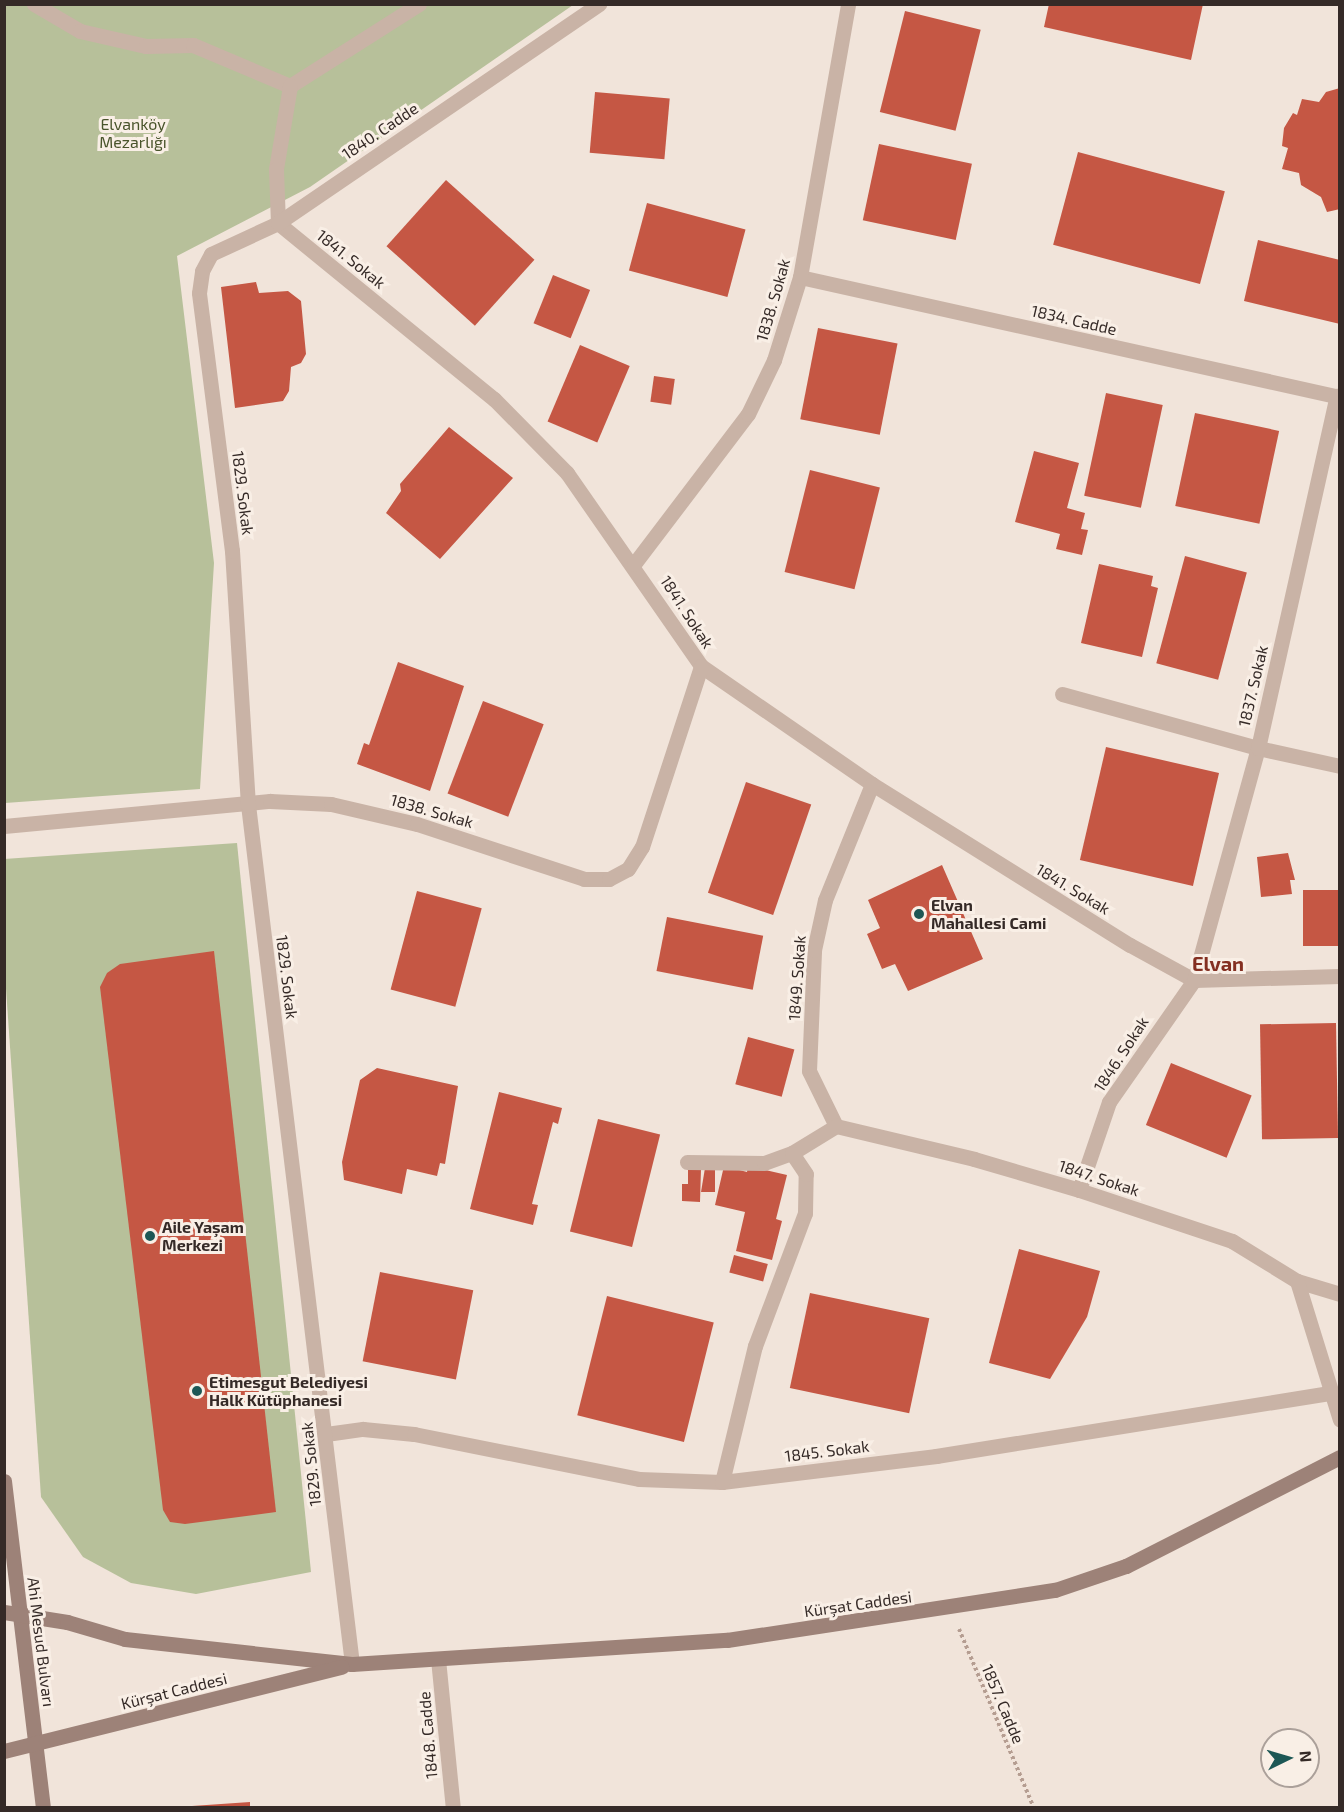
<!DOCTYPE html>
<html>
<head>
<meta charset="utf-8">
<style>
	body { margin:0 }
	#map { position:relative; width:1344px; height:1812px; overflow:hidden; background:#f1e4da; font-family:"Exo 2",sans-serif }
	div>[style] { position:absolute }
	.green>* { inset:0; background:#b7c09a }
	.building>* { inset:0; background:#c55744; transform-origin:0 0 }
	.path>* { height:4px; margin-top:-2px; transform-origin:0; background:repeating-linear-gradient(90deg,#b59d91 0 3px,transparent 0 6px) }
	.lane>* { height:15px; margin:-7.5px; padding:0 7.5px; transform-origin:7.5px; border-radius:7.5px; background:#c9b3a6 }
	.street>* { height:15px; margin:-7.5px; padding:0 7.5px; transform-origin:7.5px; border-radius:7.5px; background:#c9b3a6 }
	.secondary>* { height:15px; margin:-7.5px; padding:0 7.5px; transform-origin:7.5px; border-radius:7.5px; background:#9d8278 }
	.dots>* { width:16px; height:16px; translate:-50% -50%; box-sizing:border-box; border:3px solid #f9efe6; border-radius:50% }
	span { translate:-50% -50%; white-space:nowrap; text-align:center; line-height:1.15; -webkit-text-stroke:6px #f9efe6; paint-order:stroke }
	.park-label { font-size:16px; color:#49542b }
	.street-label { font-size:16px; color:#352a27 }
	.poi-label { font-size:16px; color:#352a27; font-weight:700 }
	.left { translate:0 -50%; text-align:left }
	.quarter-label { font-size:20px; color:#842f21; font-weight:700 }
	.frame { position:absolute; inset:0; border:6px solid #352a27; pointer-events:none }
	.north { position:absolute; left:1260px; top:1728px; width:60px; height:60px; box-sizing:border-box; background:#f9efe6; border:2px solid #aba09a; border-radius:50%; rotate:85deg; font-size:16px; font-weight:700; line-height:24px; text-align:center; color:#352a27 }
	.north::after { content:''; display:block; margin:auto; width:21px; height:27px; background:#1d5755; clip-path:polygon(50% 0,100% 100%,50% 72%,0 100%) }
</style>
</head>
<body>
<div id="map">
	<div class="green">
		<div style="clip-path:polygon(5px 5px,573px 5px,310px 187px,177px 256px,214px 563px,200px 789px,5px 803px)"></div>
		<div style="clip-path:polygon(237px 843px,311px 1572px,196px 1594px,131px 1583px,83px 1557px,41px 1497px,5px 974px,4px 859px)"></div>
	</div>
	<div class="building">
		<div style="clip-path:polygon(1049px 4px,1203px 4px,1191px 60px,1044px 27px)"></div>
		<div style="left:905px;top:11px;width:78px;height:104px;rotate:14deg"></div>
		<div style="clip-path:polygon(1340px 88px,1340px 209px,1327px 212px,1321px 197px,1301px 185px,1299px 173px,1282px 169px,1288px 148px,1282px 146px,1284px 128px,1293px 113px,1297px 115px,1302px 99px,1319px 102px,1326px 92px)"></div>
		<div style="left:595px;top:92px;width:75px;height:61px;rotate:5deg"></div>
		<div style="left:879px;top:144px;width:95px;height:78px;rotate:12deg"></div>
		<div style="left:1078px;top:152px;width:152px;height:96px;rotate:15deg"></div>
		<div style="left:446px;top:180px;width:119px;height:89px;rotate:42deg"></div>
		<div style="left:647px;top:203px;width:102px;height:70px;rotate:15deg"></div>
		<div style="clip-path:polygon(1258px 240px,1340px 260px,1340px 324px,1244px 301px)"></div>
		<div style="left:553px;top:275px;width:40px;height:52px;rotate:22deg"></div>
		<div style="clip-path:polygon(256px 282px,259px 293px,288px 291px,301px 301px,306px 354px,301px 363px,291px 367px,289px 391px,283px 401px,235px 408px,221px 287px)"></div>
		<div style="left:818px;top:328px;width:81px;height:93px;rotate:11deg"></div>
		<div style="left:580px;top:345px;width:54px;height:83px;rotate:23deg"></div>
		<div style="left:654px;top:376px;width:21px;height:26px;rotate:8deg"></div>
		<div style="left:1106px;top:393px;width:58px;height:105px;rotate:12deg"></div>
		<div style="left:1195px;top:413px;width:86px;height:95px;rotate:12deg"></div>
		<div style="clip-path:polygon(449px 427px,513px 478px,440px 559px,386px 513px,401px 491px,400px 484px)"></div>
		<div style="clip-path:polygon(1034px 451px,1079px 463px,1067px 508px,1085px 513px,1081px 529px,1088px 530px,1082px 555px,1056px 549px,1060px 534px,1015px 522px)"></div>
		<div style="left:810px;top:470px;width:72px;height:105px;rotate:14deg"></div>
		<div style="left:1185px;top:556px;width:64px;height:111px;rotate:15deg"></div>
		<div style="clip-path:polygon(1099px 564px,1153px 576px,1151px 586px,1158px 588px,1142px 657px,1081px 643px)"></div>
		<div style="clip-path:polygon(398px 662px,464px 686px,430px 791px,357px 764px,364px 743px,369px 745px)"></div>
		<div style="left:483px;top:701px;width:65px;height:99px;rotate:21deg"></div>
		<div style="left:1106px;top:747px;width:116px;height:116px;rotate:13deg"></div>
		<div style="left:746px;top:782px;width:69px;height:117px;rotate:19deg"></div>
		<div style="clip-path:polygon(1288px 853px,1295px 880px,1290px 880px,1292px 894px,1261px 897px,1257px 857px)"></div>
		<div style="clip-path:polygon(942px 865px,983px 959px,908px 991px,895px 964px,882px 969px,867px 934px,880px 928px,868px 900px)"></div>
		<div style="left:1340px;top:890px;width:56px;height:37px;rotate:90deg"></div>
		<div style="left:417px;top:891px;width:67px;height:102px;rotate:15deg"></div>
		<div style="left:667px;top:917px;width:98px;height:55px;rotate:11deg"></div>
		<div style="clip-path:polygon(214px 951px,276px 1512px,185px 1524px,170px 1522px,163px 1510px,100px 987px,107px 973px,120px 964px)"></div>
		<div style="left:1336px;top:1023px;width:115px;height:76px;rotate:89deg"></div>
		<div style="left:748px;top:1037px;width:48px;height:49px;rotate:15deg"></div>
		<div style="left:1171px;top:1063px;width:87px;height:67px;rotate:22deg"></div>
		<div style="clip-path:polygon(377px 1068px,458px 1086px,445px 1164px,440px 1163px,437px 1176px,407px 1169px,402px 1194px,344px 1180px,342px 1162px,360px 1080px)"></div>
		<div style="clip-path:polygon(499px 1092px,562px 1108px,558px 1124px,553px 1122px,532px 1204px,538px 1205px,533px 1225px,470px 1209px)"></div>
		<div style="left:598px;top:1119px;width:64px;height:116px;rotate:14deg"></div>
		<div style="clip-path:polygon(724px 1166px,747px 1172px,748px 1166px,787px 1175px,776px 1219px,782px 1221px,772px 1260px,736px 1251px,745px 1212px,715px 1205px)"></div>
		<div style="clip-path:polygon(705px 1168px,715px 1168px,715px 1192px,701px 1192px)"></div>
		<div style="clip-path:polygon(688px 1169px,701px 1169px,700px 1202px,682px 1201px,682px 1184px,688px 1184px)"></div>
		<div style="clip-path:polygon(1019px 1249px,1100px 1271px,1087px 1317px,1050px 1379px,989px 1363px)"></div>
		<div style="left:734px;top:1255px;width:35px;height:18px;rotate:15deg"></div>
		<div style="left:380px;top:1272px;width:95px;height:91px;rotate:11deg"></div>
		<div style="left:810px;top:1293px;width:122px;height:97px;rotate:12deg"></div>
		<div style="left:607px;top:1296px;width:110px;height:123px;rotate:14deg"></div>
		<div style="clip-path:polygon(250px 1802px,250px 1808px,192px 1808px,192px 1806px)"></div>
	</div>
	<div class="path">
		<div style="left:959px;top:1629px;width:194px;rotate:67.3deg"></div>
	</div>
	<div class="lane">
		<div style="left:1062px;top:694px;width:203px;rotate:15.4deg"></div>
	</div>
	<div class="street">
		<div style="left:34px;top:4px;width:53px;rotate:30.4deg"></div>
		<div style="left:80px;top:31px;width:68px;rotate:12.8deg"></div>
		<div style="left:146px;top:46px;width:47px;rotate:-1.2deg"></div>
		<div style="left:193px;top:45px;width:105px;rotate:22.9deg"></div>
		<div style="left:419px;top:4px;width:153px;rotate:147.6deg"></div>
		<div style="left:290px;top:86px;width:84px;rotate:99.6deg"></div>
		<div style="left:276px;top:169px;width:54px;rotate:87.9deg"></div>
		<div style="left:278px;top:223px;width:279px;rotate:39.2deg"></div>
		<div style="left:494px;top:399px;width:104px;rotate:45.4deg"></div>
		<div style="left:567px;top:473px;width:235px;rotate:55.2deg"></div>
		<div style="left:701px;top:666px;width:208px;rotate:34.6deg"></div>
		<div style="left:872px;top:784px;width:304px;rotate:32deg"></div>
		<div style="left:1130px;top:945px;width:73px;rotate:28.7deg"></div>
		<div style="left:800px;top:277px;width:553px;rotate:12.53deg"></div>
		<div style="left:634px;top:564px;width:188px;rotate:-52.8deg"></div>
		<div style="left:748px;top:414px;width:60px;rotate:-64.3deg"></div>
		<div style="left:774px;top:360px;width:87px;rotate:-72.6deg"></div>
		<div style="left:800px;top:277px;width:277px;rotate:-80deg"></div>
		<div style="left:1258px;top:748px;width:84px;rotate:12.4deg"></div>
		<div style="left:4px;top:826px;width:267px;rotate:-5.4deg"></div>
		<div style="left:270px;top:801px;width:61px;rotate:2.8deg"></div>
		<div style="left:331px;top:804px;width:88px;rotate:13.1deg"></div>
		<div style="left:417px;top:824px;width:176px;rotate:18.2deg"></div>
		<div style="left:584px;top:879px;width:25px"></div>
		<div style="left:609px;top:879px;width:21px;rotate:-28deg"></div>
		<div style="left:628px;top:869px;width:26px;rotate:-58deg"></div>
		<div style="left:642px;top:847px;width:190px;rotate:-71.9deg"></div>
		<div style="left:1194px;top:980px;width:146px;rotate:-1.6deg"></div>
		<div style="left:836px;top:1126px;width:142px;rotate:13.4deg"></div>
		<div style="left:974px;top:1159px;width:109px;rotate:16.4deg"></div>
		<div style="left:1079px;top:1190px;width:161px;rotate:18.4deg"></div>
		<div style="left:1232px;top:1241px;width:76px;rotate:31.6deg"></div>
		<div style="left:1297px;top:1281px;width:45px;rotate:16.8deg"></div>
		<div style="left:836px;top:1126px;width:61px;rotate:-116.1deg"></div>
		<div style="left:809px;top:1071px;width:121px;rotate:-87.6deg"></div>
		<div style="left:814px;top:950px;width:51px;rotate:-77.6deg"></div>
		<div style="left:825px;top:900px;width:125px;rotate:-67.9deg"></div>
		<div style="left:687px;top:1162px;width:77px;rotate:0.7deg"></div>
		<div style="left:764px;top:1163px;width:30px;rotate:-20deg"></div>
		<div style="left:792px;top:1153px;width:52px;rotate:-31.5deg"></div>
		<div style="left:1079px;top:1190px;width:93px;rotate:-71.2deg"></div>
		<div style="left:1109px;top:1102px;width:149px;rotate:-55.1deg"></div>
		<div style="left:1194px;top:980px;width:241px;rotate:-74.6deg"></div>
		<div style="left:1258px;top:748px;width:361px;rotate:-77.4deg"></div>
		<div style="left:1297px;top:1281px;width:145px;rotate:72.8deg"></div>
		<div style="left:326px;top:1434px;width:37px;rotate:-8deg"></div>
		<div style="left:363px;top:1429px;width:51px;rotate:5.6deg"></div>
		<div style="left:414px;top:1434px;width:229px;rotate:11.3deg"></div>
		<div style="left:639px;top:1479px;width:83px;rotate:2.1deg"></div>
		<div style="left:722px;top:1482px;width:216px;rotate:-6.9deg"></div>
		<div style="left:936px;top:1456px;width:400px;rotate:-9.1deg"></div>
		<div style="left:722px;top:1482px;width:140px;rotate:-76.4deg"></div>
		<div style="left:755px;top:1346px;width:142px;rotate:-69.4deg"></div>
		<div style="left:805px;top:1213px;width:39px;rotate:-89deg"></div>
		<div style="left:806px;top:1174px;width:25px;rotate:-124deg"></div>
		<div style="left:438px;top:1659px;width:150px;rotate:84.3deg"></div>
		<div style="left:352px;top:1664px;width:865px;rotate:-96.9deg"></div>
		<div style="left:248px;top:805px;width:255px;rotate:-93.6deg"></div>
		<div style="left:232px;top:551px;width:260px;rotate:-97.3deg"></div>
		<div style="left:199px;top:293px;width:22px;rotate:-82deg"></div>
		<div style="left:202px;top:271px;width:19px;rotate:-62deg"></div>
		<div style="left:211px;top:254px;width:74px;rotate:-24.8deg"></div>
		<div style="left:278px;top:223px;width:389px;rotate:-34.3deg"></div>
	</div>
	<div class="secondary">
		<div style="left:4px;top:1481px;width:329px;rotate:83.2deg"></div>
		<div style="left:4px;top:1612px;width:64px;rotate:9deg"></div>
		<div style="left:67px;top:1622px;width:60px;rotate:16.3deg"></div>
		<div style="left:125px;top:1639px;width:228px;rotate:6.3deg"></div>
		<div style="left:352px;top:1664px;width:376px;rotate:-3.7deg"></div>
		<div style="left:727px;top:1640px;width:332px;rotate:-8.7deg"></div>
		<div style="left:1055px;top:1590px;width:75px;rotate:-18.7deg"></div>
		<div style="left:1126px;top:1566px;width:240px;rotate:-27deg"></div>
		<div style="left:4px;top:1751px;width:348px;rotate:-14deg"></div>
	</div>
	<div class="dots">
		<div style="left:919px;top:914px;background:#1d5755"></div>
		<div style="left:150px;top:1236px;background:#1d5755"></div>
		<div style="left:197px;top:1391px;background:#1d5755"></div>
	</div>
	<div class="park-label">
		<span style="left:133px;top:133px">Elvanköy<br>Mezarlığı</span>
	</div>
	<div class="street-label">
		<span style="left:380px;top:131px;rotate:-34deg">1840. Cadde</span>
		<span style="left:351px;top:259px;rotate:39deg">1841. Sokak</span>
		<span style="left:773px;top:300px;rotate:-74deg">1838. Sokak</span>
		<span style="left:1074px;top:320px;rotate:13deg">1834. Cadde</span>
		<span style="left:243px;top:493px;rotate:83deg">1829. Sokak</span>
		<span style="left:687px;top:612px;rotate:57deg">1841. Sokak</span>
		<span style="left:1253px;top:686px;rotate:-77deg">1837. Sokak</span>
		<span style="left:432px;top:811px;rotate:16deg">1838. Sokak</span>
		<span style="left:1073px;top:889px;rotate:31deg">1841. Sokak</span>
		<span style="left:287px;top:977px;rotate:83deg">1829. Sokak</span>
		<span style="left:797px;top:978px;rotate:-86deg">1849. Sokak</span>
		<span style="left:1121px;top:1054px;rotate:-57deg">1846. Sokak</span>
		<span style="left:1099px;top:1178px;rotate:18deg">1847. Sokak</span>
		<span style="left:827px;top:1451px;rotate:-7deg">1845. Sokak</span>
		<span style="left:311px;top:1464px;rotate:-96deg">1829. Sokak</span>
		<span style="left:858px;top:1604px;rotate:-8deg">Kürşat Caddesi</span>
		<span style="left:41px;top:1642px;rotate:83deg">Ahi Mesud Bulvarı</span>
		<span style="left:174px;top:1691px;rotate:-14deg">Kürşat Caddesi</span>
		<span style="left:1003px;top:1704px;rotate:67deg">1857. Cadde</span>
		<span style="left:428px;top:1735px;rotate:-95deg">1848. Cadde</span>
	</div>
	<div class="poi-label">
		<span class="left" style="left:931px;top:914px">Elvan<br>Mahallesi Cami</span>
		<span class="left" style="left:162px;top:1236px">Aile Yaşam<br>Merkezi</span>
		<span class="left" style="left:209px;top:1391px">Etimesgut Belediyesi<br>Halk Kütüphanesi</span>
	</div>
	<div class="quarter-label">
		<span style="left:1218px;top:963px">Elvan</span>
	</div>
	<div class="frame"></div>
	<div class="north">N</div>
</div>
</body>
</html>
